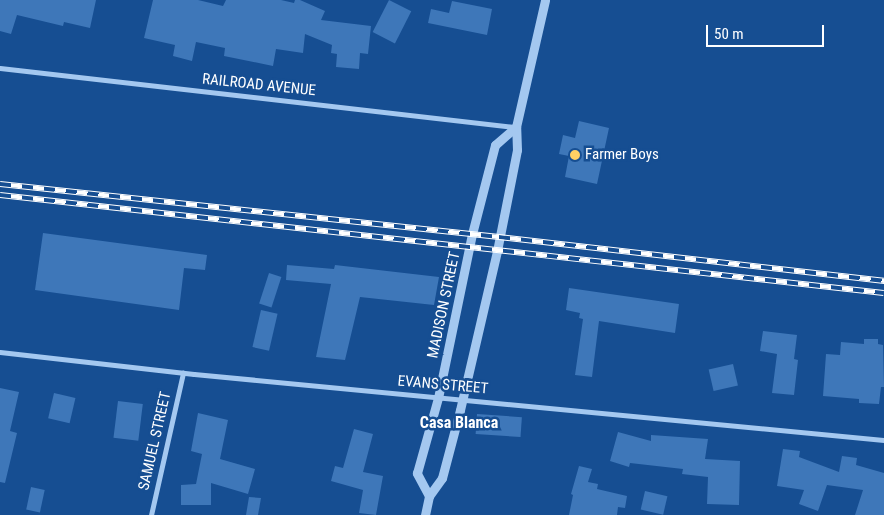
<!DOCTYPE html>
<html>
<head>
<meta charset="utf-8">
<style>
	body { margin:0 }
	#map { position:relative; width:884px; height:515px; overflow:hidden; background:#164e92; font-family:"Roboto Condensed",sans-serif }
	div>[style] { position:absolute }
	.building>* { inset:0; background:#3e77b9; transform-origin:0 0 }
	.minor>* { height:5px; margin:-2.5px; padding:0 2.5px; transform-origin:2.5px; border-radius:2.5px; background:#a4c8f0 }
	.tertiary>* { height:9px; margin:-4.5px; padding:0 4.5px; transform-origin:4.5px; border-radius:4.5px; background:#a4c8f0 }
	.rail>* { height:5.5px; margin-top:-2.75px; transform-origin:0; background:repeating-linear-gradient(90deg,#164e92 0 11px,#fff 0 22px); box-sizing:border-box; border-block:1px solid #fff }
	.dots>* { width:14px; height:14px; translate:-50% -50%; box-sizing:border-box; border:2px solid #164e92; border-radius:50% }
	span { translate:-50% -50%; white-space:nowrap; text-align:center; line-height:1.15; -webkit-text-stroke:5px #164e92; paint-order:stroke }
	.street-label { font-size:15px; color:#fff }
	.poi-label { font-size:15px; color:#fff }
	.left { translate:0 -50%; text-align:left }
	.neighbourhood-label { font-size:16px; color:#fff; font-weight:700 }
	.scale { position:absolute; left:706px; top:25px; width:118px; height:22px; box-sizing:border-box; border:2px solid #fff; border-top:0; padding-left:6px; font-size:15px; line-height:18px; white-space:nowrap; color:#fff; -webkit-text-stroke:4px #164e92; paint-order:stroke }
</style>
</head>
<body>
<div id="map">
	<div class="building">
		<div style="clip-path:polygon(0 0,96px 0,90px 28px,64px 22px,63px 26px,17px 15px,11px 34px,0 31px)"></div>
		<div style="clip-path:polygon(153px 0,198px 0,223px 6px,226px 0,281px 0,294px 3px,295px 0,300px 0,325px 11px,321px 20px,371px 26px,368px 54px,360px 53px,359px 69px,336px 67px,337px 54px,331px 53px,332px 45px,305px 34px,303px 53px,276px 49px,273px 66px,224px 56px,225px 48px,196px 42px,192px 61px,173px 56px,175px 45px,144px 38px)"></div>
		<div style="left:389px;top:0;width:25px;height:36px;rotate:27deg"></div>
		<div style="clip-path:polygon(452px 1px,492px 9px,487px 35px,428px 23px,431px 9px,449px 13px)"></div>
		<div style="clip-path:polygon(579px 121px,609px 128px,597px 184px,565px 177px,569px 156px,559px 154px,563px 135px,575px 138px)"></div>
		<div style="clip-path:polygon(43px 233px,207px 255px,205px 270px,184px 268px,179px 310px,35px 290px)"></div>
		<div style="clip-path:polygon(287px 265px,334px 269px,335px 265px,439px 277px,434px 305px,360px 297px,345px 360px,316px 357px,331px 284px,286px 280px)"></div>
		<div style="left:269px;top:273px;width:13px;height:32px;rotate:18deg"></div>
		<div style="clip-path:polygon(569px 288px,679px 304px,675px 333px,599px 321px,592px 377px,575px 375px,583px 319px,579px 318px,580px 313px,566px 310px)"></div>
		<div style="left:261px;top:310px;width:17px;height:38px;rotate:13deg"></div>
		<div style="clip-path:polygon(763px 331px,797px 335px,794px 359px,798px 360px,794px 395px,772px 393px,777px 354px,760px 351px)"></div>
		<div style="clip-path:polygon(864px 339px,878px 339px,878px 344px,883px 345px,884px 387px,881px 387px,879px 404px,859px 403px,859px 399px,823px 396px,826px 354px,840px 355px,841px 342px,864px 344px)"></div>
		<div style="left:733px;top:364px;width:22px;height:25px;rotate:77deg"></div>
		<div style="clip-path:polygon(0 388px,19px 392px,10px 431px,17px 433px,5px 483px,0 482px)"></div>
		<div style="left:54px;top:393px;width:22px;height:26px;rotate:13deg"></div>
		<div style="left:118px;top:401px;width:25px;height:37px;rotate:7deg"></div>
		<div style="clip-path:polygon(198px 413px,228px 420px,220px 459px,255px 469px,248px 494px,211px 483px,211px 505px,181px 505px,181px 485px,196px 484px,202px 454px,191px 451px)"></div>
		<div style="left:477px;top:414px;width:45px;height:20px;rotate:4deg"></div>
		<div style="clip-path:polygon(354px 429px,373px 434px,363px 472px,383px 476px,376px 515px,359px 513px,363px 490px,331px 481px,335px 466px,343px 468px)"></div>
		<div style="clip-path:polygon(618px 432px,651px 441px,651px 435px,708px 439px,705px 459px,740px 461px,739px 505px,707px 504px,708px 477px,682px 474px,683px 469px,630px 463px,629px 467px,610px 461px)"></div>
		<div style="clip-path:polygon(783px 449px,800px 451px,799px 457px,839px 472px,842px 456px,857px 458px,856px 465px,884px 473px,884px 515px,855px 515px,863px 490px,827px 485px,818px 511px,799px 504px,804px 490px,777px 486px)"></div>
		<div style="clip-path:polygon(579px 466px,592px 469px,588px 482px,598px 484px,597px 489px,627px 496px,625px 508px,618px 507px,617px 515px,569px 515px,573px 495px,571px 494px)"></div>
		<div style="left:31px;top:487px;width:14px;height:23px;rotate:12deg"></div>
		<div style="left:645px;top:491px;width:23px;height:19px;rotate:13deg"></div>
		<div style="clip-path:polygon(249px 497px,261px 498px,258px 515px,246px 515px)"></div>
	</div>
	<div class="minor">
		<div style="left:0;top:68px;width:518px;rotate:6.54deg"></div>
		<div style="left:0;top:352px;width:195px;rotate:6.5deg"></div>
		<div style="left:194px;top:374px;width:693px;rotate:5.46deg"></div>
		<div style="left:151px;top:515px;width:146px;rotate:-77.3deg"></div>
	</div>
	<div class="tertiary">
		<div style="left:429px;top:496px;width:26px;rotate:-118deg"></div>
		<div style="left:417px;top:473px;width:78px;rotate:-74.4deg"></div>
		<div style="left:438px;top:398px;width:167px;rotate:-78.3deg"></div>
		<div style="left:472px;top:234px;width:92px;rotate:-75.5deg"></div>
		<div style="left:495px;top:145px;width:28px;rotate:-41deg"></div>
		<div style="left:425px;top:515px;width:19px;rotate:-78deg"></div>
		<div style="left:429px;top:496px;width:22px;rotate:-54deg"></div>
		<div style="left:442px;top:478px;width:70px;rotate:-75.2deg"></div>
		<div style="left:460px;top:410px;width:163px;rotate:-76.9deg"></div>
		<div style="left:497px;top:251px;width:103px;rotate:-78.8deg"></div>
		<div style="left:517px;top:150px;width:23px;rotate:-92deg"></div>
		<div style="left:516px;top:127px;width:130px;rotate:-77.1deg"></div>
	</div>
	<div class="rail">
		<div style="left:0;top:184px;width:502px;rotate:6.06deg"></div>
		<div style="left:499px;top:237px;width:388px;rotate:6.5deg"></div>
		<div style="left:0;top:195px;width:889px;rotate:6.33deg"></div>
	</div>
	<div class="dots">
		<div style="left:575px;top:155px;background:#ffd064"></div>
	</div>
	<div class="street-label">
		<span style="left:259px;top:85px;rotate:6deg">RAILROAD AVENUE</span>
		<span style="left:444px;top:305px;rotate:-78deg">MADISON STREET</span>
		<span style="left:443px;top:385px;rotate:5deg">EVANS STREET</span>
		<span style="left:155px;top:441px;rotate:-77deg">SAMUEL STREET</span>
	</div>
	<div class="poi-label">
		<span class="left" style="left:585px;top:155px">Farmer Boys</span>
	</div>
	<div class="neighbourhood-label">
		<span style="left:459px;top:423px">Casa Blanca</span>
	</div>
	<div class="scale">50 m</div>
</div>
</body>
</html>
